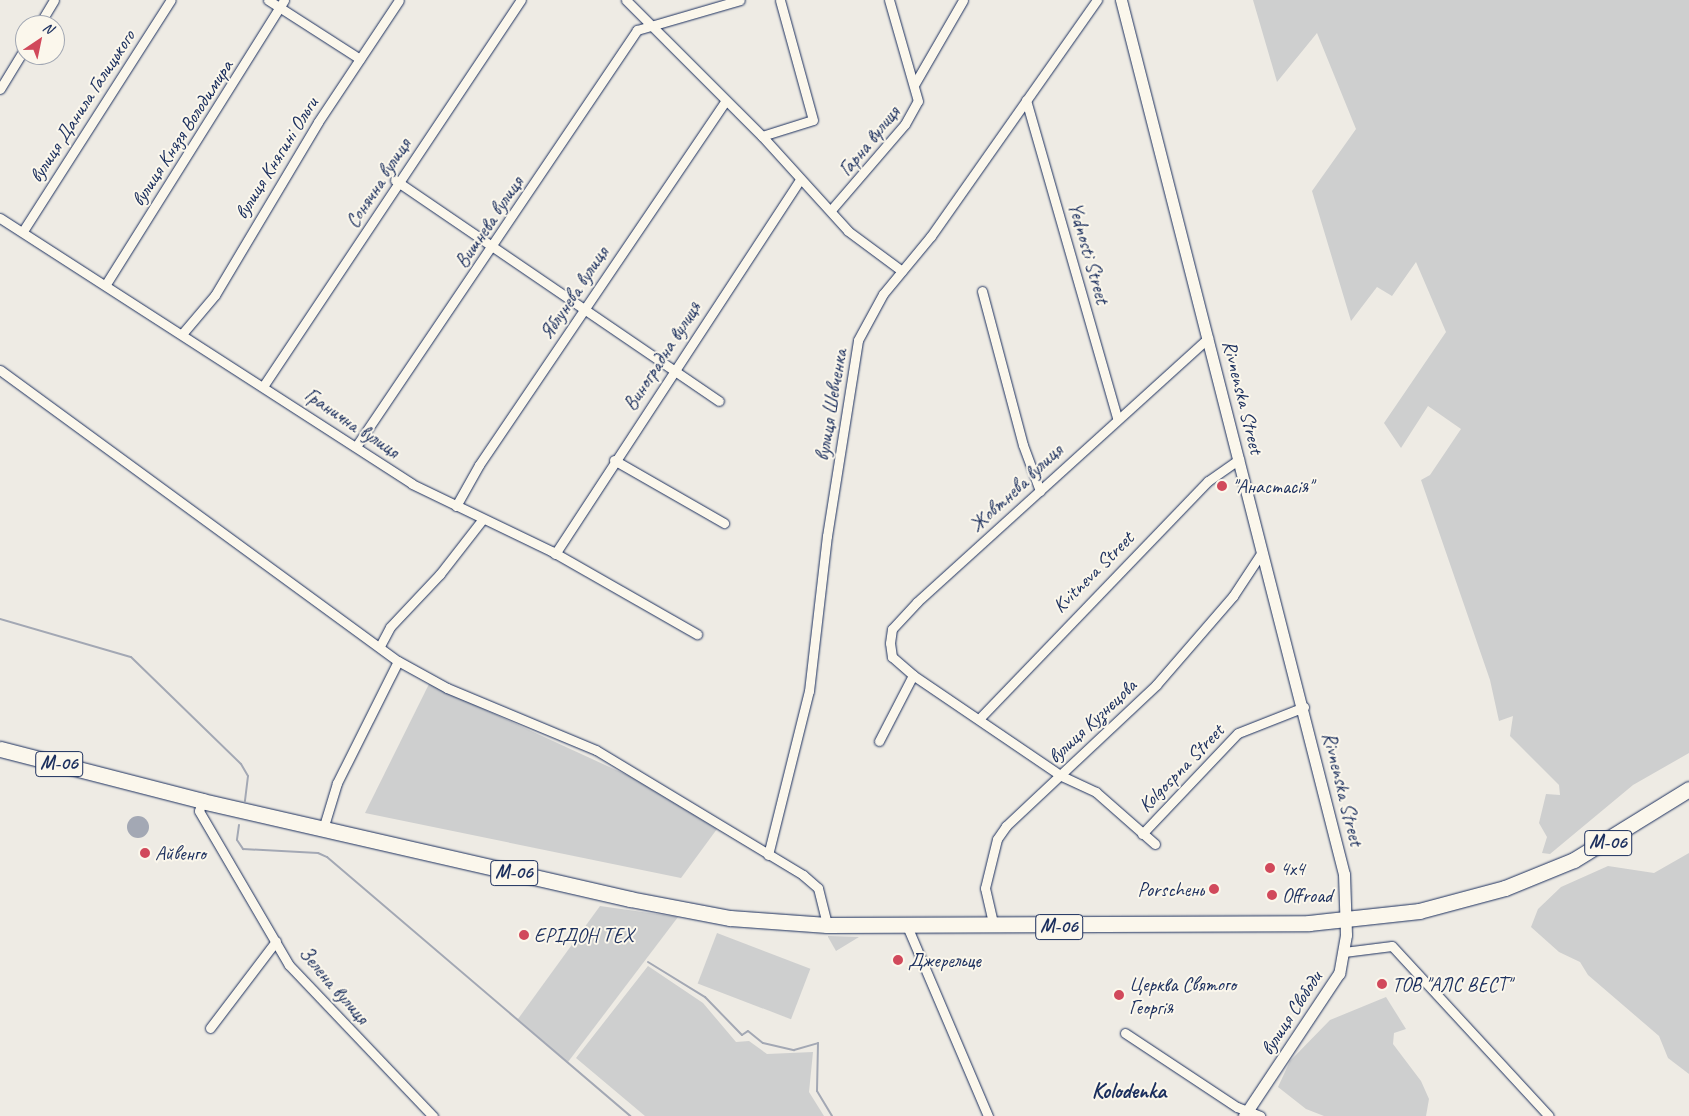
<!DOCTYPE html>
<html>
<head>
<meta charset="utf-8">
<style>
	body { margin:0 }
	#map { position:relative; width:1689px; height:1116px; overflow:hidden; background:#eeebe4; font-family:Caveat,sans-serif }
	div>[style] { position:absolute }
	.green>* { inset:0; background:#cecfcf; transform-origin:0 0 }
	.water>* { inset:0; background:#a3a8b4 }
	.round { border-radius:50% }
	.stream>* { height:2px; margin:-1px; padding:0 1px; transform-origin:1px; border-radius:1px; background:#a3a8b4 }
	.roads { filter:drop-shadow(0 0 1px #1b2f5e) drop-shadow(0 0 1px #1b2f5e) }
	.street>* { height:9px; margin:-4.5px; padding:0 4.5px; transform-origin:4.5px; border-radius:4.5px; background:#fbf7ec }
	.secondary>* { height:11px; margin:-5.5px; padding:0 5.5px; transform-origin:5.5px; border-radius:5.5px; background:#fbf7ec }
	.highway>* { height:15px; margin:-7.5px; padding:0 7.5px; transform-origin:7.5px; border-radius:7.5px; background:#fbf7ec }
	.dots>* { width:14px; height:14px; translate:-50% -50%; box-sizing:border-box; border:2px solid #fbf7ec; border-radius:50% }
	span { translate:-50% -50%; white-space:nowrap; text-align:center; line-height:1.15; -webkit-text-stroke:4px #fbf7ec; paint-order:stroke }
	.shield-label span { padding:1px 4px; background:#fbf7ec; border:1px solid; border-radius:4px; -webkit-text-stroke-width:0 }
	.shield-label { font-size:19px; color:#1b2f5e; font-weight:700 }
	.street-label { font-size:20px; color:#1b2f5e }
	.poi-label { font-size:20px; color:#1b2f5e }
	.left { translate:0 -50%; text-align:left }
	.right { translate:-100% -50%; text-align:right }
	.quarter-label { font-size:22px; color:#1b2f5e; font-weight:700 }
	.north { position:absolute; left:15px; top:15px; width:50px; height:50px; box-sizing:border-box; background:#fbf7ec; border:1px solid #a1a7b3; border-radius:50%; rotate:34deg; font-size:14px; font-weight:700; line-height:20px; text-align:center; color:#1b2f5e }
	.north::after { content:''; display:block; margin:auto; width:18px; height:22px; background:#d1495b; clip-path:polygon(50% 0,100% 100%,50% 72%,0 100%) }
</style>
</head>
<body>
<div id="map">
	<div class="green">
		<div style="clip-path:polygon(1253px 0,1689px 0,1689px 753px,1633px 785px,1550px 854px,1542px 853px,1547px 837px,1539px 823px,1546px 794px,1560px 795px,1559px 785px,1510px 736px,1513px 716px,1499px 721px,1490px 680px,1421px 480px,1430px 475px,1461px 429px,1428px 406px,1401px 448px,1384px 423px,1446px 332px,1416px 262px,1392px 296px,1377px 287px,1351px 321px,1312px 191px,1356px 129px,1317px 33px,1277px 82px)"></div>
		<div style="clip-path:polygon(429px 684px,629px 776px,717px 829px,681px 878px,365px 813px)"></div>
		<div style="clip-path:polygon(1689px 853px,1689px 1074px,1668px 1058px,1659px 1036px,1588px 975px,1580px 962px,1559px 952px,1531px 927px,1538px 909px,1561px 887px,1608px 866px,1654px 873px)"></div>
		<div style="clip-path:polygon(600px 906px,678px 917px,568px 1062px,518px 1019px)"></div>
		<div style="left:717px;top:933px;width:100px;height:54px;rotate:21deg"></div>
		<div style="clip-path:polygon(828px 937px,828px 936px,859px 937px,836px 951px)"></div>
		<div style="clip-path:polygon(648px 966px,703px 1003px,736px 1042px,749px 1041px,767px 1054px,813px 1052px,809px 1092px,824px 1116px,645px 1116px,576px 1058px)"></div>
		<div style="clip-path:polygon(1386px 997px,1406px 1029px,1394px 1033px,1393px 1044px,1421px 1081px,1429px 1099px,1426px 1116px,1324px 1116px,1306px 1109px,1278px 1087px,1290px 1061px,1330px 1020px)"></div>
	</div>
	<div class="water">
		<div class="round" style="left:127px;top:816px;width:22px;height:22px"></div>
	</div>
	<div class="stream">
		<div style="left:0;top:619px;width:136px;rotate:16.2deg"></div>
		<div style="left:131px;top:657px;width:153px;rotate:44.2deg"></div>
		<div style="left:241px;top:764px;width:14px;rotate:60deg"></div>
		<div style="left:248px;top:776px;width:25px;rotate:97deg"></div>
		<div style="left:239px;top:825px;width:15px;rotate:98deg"></div>
		<div style="left:237px;top:840px;width:11px;rotate:56deg"></div>
		<div style="left:243px;top:849px;width:75px;rotate:3.1deg"></div>
		<div style="left:318px;top:853px;width:10px;rotate:24deg"></div>
		<div style="left:327px;top:857px;width:399px;rotate:40.5deg"></div>
		<div style="left:648px;top:962px;width:67px;rotate:31.6deg"></div>
		<div style="left:705px;top:997px;width:53px;rotate:45.8deg"></div>
		<div style="left:742px;top:1035px;width:7px;rotate:-34deg"></div>
		<div style="left:748px;top:1031px;width:19px;rotate:39deg"></div>
		<div style="left:763px;top:1043px;width:32px;rotate:13deg"></div>
		<div style="left:794px;top:1050px;width:25px;rotate:-16deg"></div>
		<div style="left:818px;top:1043px;width:48px;rotate:91.2deg"></div>
		<div style="left:817px;top:1091px;width:29px;rotate:59deg"></div>
	</div>
	<div class="roads">
		<div class="street">
			<div style="left:268px;top:0;width:109px;rotate:32.7deg"></div>
			<div style="left:626px;top:0;width:192px;rotate:45deg"></div>
			<div style="left:762px;top:136px;width:128px;rotate:47.8deg"></div>
			<div style="left:848px;top:231px;width:67px;rotate:36.5deg"></div>
			<div style="left:39px;top:25px;width:29px;rotate:-59deg"></div>
			<div style="left:914px;top:85px;width:98px;rotate:-60deg"></div>
			<div style="left:0;top:89px;width:48px;rotate:-58.6deg"></div>
			<div style="left:1026px;top:100px;width:330px;rotate:74deg"></div>
			<div style="left:762px;top:136px;width:53px;rotate:-17.4deg"></div>
			<div style="left:813px;top:120px;width:124px;rotate:-105.4deg"></div>
			<div style="left:395px;top:180px;width:392px;rotate:34.3deg"></div>
			<div style="left:831px;top:210px;width:113px;rotate:-49.3deg"></div>
			<div style="left:905px;top:124px;width:26px;rotate:-61deg"></div>
			<div style="left:918px;top:101px;width:105px;rotate:-106deg"></div>
			<div style="left:0;top:218px;width:490px;rotate:32.8deg"></div>
			<div style="left:412px;top:484px;width:157px;rotate:25.7deg"></div>
			<div style="left:553px;top:552px;width:166px;rotate:29.7deg"></div>
			<div style="left:23px;top:231px;width:274px;rotate:-57.4deg"></div>
			<div style="left:106px;top:284px;width:335px;rotate:-57.9deg"></div>
			<div style="left:982px;top:291px;width:159px;rotate:75.1deg"></div>
			<div style="left:1023px;top:445px;width:49px;rotate:69.7deg"></div>
			<div style="left:182px;top:334px;width:51px;rotate:-49.8deg"></div>
			<div style="left:215px;top:295px;width:201px;rotate:-59.2deg"></div>
			<div style="left:318px;top:122px;width:146px;rotate:-56.4deg"></div>
			<div style="left:0;top:370px;width:493px;rotate:36.2deg"></div>
			<div style="left:398px;top:661px;width:56px;rotate:28.9deg"></div>
			<div style="left:447px;top:688px;width:161px;rotate:22.6deg"></div>
			<div style="left:596px;top:750px;width:242px;rotate:31.1deg"></div>
			<div style="left:803px;top:875px;width:20px;rotate:41deg"></div>
			<div style="left:818px;top:888px;width:38px;rotate:76deg"></div>
			<div style="left:264px;top:385px;width:463px;rotate:-56.3deg"></div>
			<div style="left:357px;top:445px;width:501px;rotate:-55.99deg"></div>
			<div style="left:637px;top:30px;width:107px;rotate:-16.2deg"></div>
			<div style="left:614px;top:460px;width:127px;rotate:29.8deg"></div>
			<div style="left:456px;top:506px;width:47px;rotate:-60.7deg"></div>
			<div style="left:479px;top:465px;width:439px;rotate:-55.9deg"></div>
			<div style="left:555px;top:554px;width:448px;rotate:-56.8deg"></div>
			<div style="left:380px;top:646px;width:21px;rotate:-62deg"></div>
			<div style="left:390px;top:627px;width:73px;rotate:-46.7deg"></div>
			<div style="left:440px;top:574px;width:68px;rotate:-52.1deg"></div>
			<div style="left:979px;top:719px;width:330px;rotate:-46.1deg"></div>
			<div style="left:1208px;top:481px;width:38px;rotate:-35deg"></div>
			<div style="left:879px;top:741px;width:74px;rotate:-62.7deg"></div>
			<div style="left:202px;top:801px;width:10px;rotate:107deg"></div>
			<div style="left:199px;top:811px;width:178px;rotate:59.7deg"></div>
			<div style="left:289px;top:965px;width:209px;rotate:46.4deg"></div>
			<div style="left:323px;top:829px;width:48px;rotate:-73.1deg"></div>
			<div style="left:337px;top:783px;width:136px;rotate:-63.4deg"></div>
			<div style="left:1142px;top:834px;width:139px;rotate:-46.5deg"></div>
			<div style="left:1238px;top:733px;width:71px;rotate:-21.5deg"></div>
			<div style="left:1155px;top:844px;width:79px;rotate:-138.6deg"></div>
			<div style="left:1096px;top:792px;width:40px;rotate:-155deg"></div>
			<div style="left:1060px;top:775px;width:178px;rotate:-145.8deg"></div>
			<div style="left:913px;top:675px;width:28px;rotate:-139deg"></div>
			<div style="left:892px;top:657px;width:14px;rotate:-98deg"></div>
			<div style="left:890px;top:643px;width:14px;rotate:-82deg"></div>
			<div style="left:892px;top:629px;width:37px;rotate:-47deg"></div>
			<div style="left:917px;top:602px;width:393px;rotate:-42.2deg"></div>
			<div style="left:768px;top:855px;width:169px;rotate:-76deg"></div>
			<div style="left:809px;top:691px;width:156px;rotate:-83.4deg"></div>
			<div style="left:827px;top:536px;width:198px;rotate:-81deg"></div>
			<div style="left:858px;top:340px;width:52px;rotate:-61.5deg"></div>
			<div style="left:883px;top:294px;width:75px;rotate:-50.4deg"></div>
			<div style="left:931px;top:236px;width:289px;rotate:-54.9deg"></div>
			<div style="left:907px;top:926px;width:207px;rotate:66.9deg"></div>
			<div style="left:994px;top:927px;width:40px;rotate:-103deg"></div>
			<div style="left:985px;top:888px;width:50px;rotate:-76.2deg"></div>
			<div style="left:997px;top:839px;width:16px;rotate:-55deg"></div>
			<div style="left:1006px;top:826px;width:206px;rotate:-43.2deg"></div>
			<div style="left:1156px;top:685px;width:118px;rotate:-49.1deg"></div>
			<div style="left:1233px;top:596px;width:53px;rotate:-56.6deg"></div>
			<div style="left:1344px;top:952px;width:48px;rotate:-7.1deg"></div>
			<div style="left:1392px;top:946px;width:231px;rotate:47.3deg"></div>
			<div style="left:210px;top:1028px;width:109px;rotate:-52.8deg"></div>
			<div style="left:1125px;top:1033px;width:134px;rotate:33.5deg"></div>
			<div style="left:1237px;top:1107px;width:25px;rotate:21deg"></div>
		</div>
		<div class="secondary">
			<div style="left:1121px;top:0;width:902px;rotate:75.69deg"></div>
			<div style="left:1344px;top:874px;width:61px;rotate:88.1deg"></div>
			<div style="left:1346px;top:935px;width:39px;rotate:100deg"></div>
			<div style="left:1339px;top:973px;width:172px;rotate:123.6deg"></div>
		</div>
		<div class="highway">
			<div style="left:0;top:749px;width:209px;rotate:14.4deg"></div>
			<div style="left:202px;top:801px;width:439px;rotate:12.9deg"></div>
			<div style="left:630px;top:899px;width:102px;rotate:10.8deg"></div>
			<div style="left:730px;top:918px;width:97px;rotate:4.1deg"></div>
			<div style="left:827px;top:925px;width:482px;rotate:-0.2deg"></div>
			<div style="left:1309px;top:923px;width:111px;rotate:-6.2deg"></div>
			<div style="left:1419px;top:911px;width:89px;rotate:-15deg"></div>
			<div style="left:1505px;top:888px;width:74px;rotate:-22.1deg"></div>
			<div style="left:1574px;top:860px;width:135px;rotate:-31.7deg"></div>
		</div>
	</div>
	<div class="dots">
		<div style="left:1222px;top:486px;background:#d1495b"></div>
		<div style="left:145px;top:853px;background:#d1495b"></div>
		<div style="left:1270px;top:868px;background:#d1495b"></div>
		<div style="left:1214px;top:889px;background:#d1495b"></div>
		<div style="left:1272px;top:895px;background:#d1495b"></div>
		<div style="left:524px;top:935px;background:#d1495b"></div>
		<div style="left:898px;top:960px;background:#d1495b"></div>
		<div style="left:1382px;top:984px;background:#d1495b"></div>
		<div style="left:1119px;top:995px;background:#d1495b"></div>
	</div>
	<div class="shield-label">
		<span style="left:59px;top:764px">М-06</span>
		<span style="left:1608px;top:843px">М-06</span>
		<span style="left:514px;top:873px">М-06</span>
		<span style="left:1059px;top:927px">М-06</span>
	</div>
	<div class="street-label">
		<span style="left:82px;top:106px;rotate:-57deg">вулиця Данила Галицького</span>
		<span style="left:182px;top:133px;rotate:-57deg">вулиця Князя Володимира</span>
		<span style="left:869px;top:141px;rotate:-51deg">Гарна вулиця</span>
		<span style="left:276px;top:158px;rotate:-58deg">вулиця Княгині Ольги</span>
		<span style="left:378px;top:183px;rotate:-57deg">Сонячна вулиця</span>
		<span style="left:489px;top:222px;rotate:-56deg">Вишнева вулиця</span>
		<span style="left:1089px;top:253px;rotate:74deg">Yednosti Street</span>
		<span style="left:574px;top:293px;rotate:-56deg">Яблунева вулиця</span>
		<span style="left:662px;top:356px;rotate:-57deg">Виноградна вулиця</span>
		<span style="left:1243px;top:397px;rotate:76deg">Rivnenska Street</span>
		<span style="left:831px;top:405px;rotate:-81deg">вулиця Шевченка</span>
		<span style="left:352px;top:423px;rotate:34deg">Гранична вулиця</span>
		<span style="left:1016px;top:488px;rotate:-43deg">Жовтнева вулиця</span>
		<span style="left:1093px;top:572px;rotate:-45deg">Kvitneva Street</span>
		<span style="left:1092px;top:721px;rotate:-43deg">вулиця Кузнєцова</span>
		<span style="left:1181px;top:768px;rotate:-46deg">Kolgospna Street</span>
		<span style="left:1343px;top:789px;rotate:76deg">Rivnenska Street</span>
		<span style="left:334px;top:985px;rotate:49deg">Зелена вулиця</span>
		<span style="left:1291px;top:1013px;rotate:-57deg">вулиця Свободи</span>
	</div>
	<div class="poi-label">
		<span class="left" style="left:1232px;top:486px">"Анастасія"</span>
		<span class="left" style="left:155px;top:853px">Айвенго</span>
		<span class="left" style="left:1280px;top:868px">4x4</span>
		<span class="right" style="left:1204px;top:889px">Porscheнь</span>
		<span class="left" style="left:1282px;top:895px">Offroad</span>
		<span class="left" style="left:534px;top:935px">ЕРІДОН ТЕХ</span>
		<span class="left" style="left:908px;top:960px">Джерельце</span>
		<span class="left" style="left:1129px;top:996px">Церква Святого<br>Георгія</span>
		<span class="left" style="left:1392px;top:984px">ТОВ "АЛС ВЕСТ"</span>
	</div>
	<div class="quarter-label">
		<span style="left:1129px;top:1092px">Kolodenka</span>
	</div>
	<div class="north">N</div>
</div>
</body>
</html>
